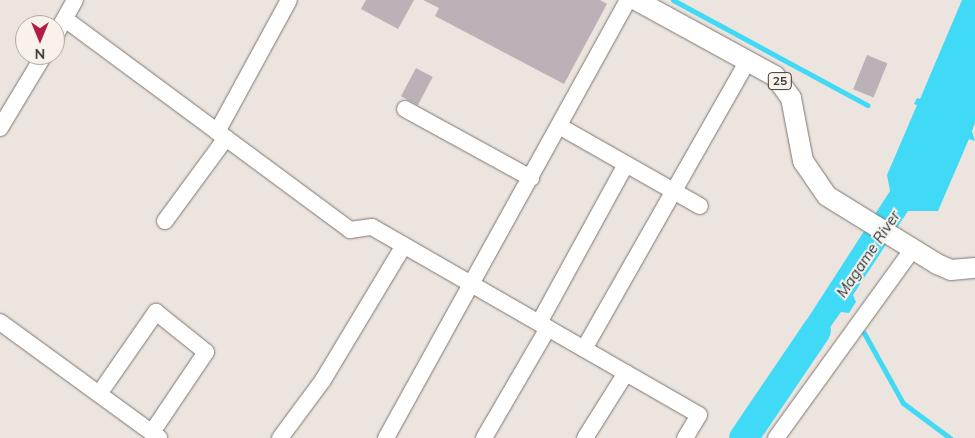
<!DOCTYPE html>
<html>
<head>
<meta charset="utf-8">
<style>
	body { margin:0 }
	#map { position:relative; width:975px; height:438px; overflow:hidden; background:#ece4de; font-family:Mulish,sans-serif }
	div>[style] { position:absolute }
	.water>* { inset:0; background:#40daf6 }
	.stream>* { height:5px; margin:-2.5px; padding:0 2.5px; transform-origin:2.5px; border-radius:2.5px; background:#40daf6 }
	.river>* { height:29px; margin:-14.5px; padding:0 14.5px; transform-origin:14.5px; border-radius:14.5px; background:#40daf6 }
	.building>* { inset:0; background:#bab2b7; transform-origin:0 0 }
	.roads { filter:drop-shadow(0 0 1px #7c7670) drop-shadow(0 0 1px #7c7670) }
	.minor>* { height:16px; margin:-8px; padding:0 8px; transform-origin:8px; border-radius:8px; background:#fff }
	.major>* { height:20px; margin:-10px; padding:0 10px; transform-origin:10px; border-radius:10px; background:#fff }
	span { translate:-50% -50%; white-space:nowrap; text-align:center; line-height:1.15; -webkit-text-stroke:4px #f9f2eb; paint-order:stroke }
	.shield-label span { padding:1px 4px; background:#f9f2eb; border:1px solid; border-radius:4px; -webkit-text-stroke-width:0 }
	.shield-label { font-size:12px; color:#3e3b39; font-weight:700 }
	.water-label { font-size:15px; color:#233b41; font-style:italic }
	.north { position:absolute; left:15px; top:15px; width:50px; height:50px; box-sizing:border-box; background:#f9f2eb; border:1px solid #aea9a4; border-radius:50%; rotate:180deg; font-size:14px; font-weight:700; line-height:20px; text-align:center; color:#3e3b39 }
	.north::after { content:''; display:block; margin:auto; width:18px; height:22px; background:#af1c45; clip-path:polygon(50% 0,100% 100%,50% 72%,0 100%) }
</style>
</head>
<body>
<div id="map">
	<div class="water">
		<div style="clip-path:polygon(962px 0,975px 0,975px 123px,972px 131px,975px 141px,969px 139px,938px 211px,908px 211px,853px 295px,856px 302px,849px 313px,841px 312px,801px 368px,784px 355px,890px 191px,887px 175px,917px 105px,914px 104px,917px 98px,920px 99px)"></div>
	</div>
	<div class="stream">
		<div style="left:673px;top:0;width:221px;rotate:28.4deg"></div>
		<div style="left:864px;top:333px;width:80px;rotate:60.9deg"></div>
		<div style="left:903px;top:403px;width:59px;rotate:36.7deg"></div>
	</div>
	<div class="river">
		<div style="left:743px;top:438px;width:130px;rotate:-55.9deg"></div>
	</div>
	<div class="building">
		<div style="clip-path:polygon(366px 0,414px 0,398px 29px,361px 9px)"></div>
		<div style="clip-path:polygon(423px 0,600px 0,607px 4px,564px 84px,435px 16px,439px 8px)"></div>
		<div style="left:867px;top:55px;width:22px;height:37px;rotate:22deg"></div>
		<div style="left:416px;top:68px;width:19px;height:32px;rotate:28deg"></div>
	</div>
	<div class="roads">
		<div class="minor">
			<div style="left:65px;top:19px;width:355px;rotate:36.5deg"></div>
			<div style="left:350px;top:230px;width:22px;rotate:-8deg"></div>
			<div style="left:372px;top:227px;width:377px;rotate:29.9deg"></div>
			<div style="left:699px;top:415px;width:27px;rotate:121deg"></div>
			<div style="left:55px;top:36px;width:41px;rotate:-60.9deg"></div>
			<div style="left:405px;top:109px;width:144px;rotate:28.7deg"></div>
			<div style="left:559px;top:126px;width:162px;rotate:29.6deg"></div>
			<div style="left:0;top:128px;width:85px;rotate:-58.9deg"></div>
			<div style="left:217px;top:132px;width:150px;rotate:-61.4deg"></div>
			<div style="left:165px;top:221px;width:103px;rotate:-53.7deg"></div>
			<div style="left:0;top:322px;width:197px;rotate:36.1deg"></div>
			<div style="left:539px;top:323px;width:181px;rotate:-61.3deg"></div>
			<div style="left:584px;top:349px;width:332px;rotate:-60.4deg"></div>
			<div style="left:99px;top:394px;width:100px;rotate:-55.2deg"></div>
			<div style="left:156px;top:312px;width:64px;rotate:38.7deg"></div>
			<div style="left:206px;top:352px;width:97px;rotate:124deg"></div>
			<div style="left:280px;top:438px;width:72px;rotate:-53.4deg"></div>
			<div style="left:323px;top:380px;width:157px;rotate:-59deg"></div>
			<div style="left:386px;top:438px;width:500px;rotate:-61.08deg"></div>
			<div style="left:484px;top:438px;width:127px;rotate:-59.8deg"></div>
			<div style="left:585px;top:438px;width:77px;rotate:-57.8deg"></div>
			<div style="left:776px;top:438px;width:233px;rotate:-54.1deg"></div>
		</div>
		<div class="major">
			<div style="left:636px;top:0;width:158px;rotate:28.7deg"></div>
			<div style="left:775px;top:76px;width:27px;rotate:54deg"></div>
			<div style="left:791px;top:98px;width:64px;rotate:79.2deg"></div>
			<div style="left:803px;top:161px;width:42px;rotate:55.6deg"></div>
			<div style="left:827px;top:196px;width:129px;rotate:31.7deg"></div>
			<div style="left:937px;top:264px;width:15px;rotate:23deg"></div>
			<div style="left:951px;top:270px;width:24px;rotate:-5deg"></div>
		</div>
	</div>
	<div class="shield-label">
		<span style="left:780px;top:81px">25</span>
	</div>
	<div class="water-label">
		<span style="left:868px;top:254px;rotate:-56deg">Magame River</span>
	</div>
	<div class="north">N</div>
</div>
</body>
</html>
